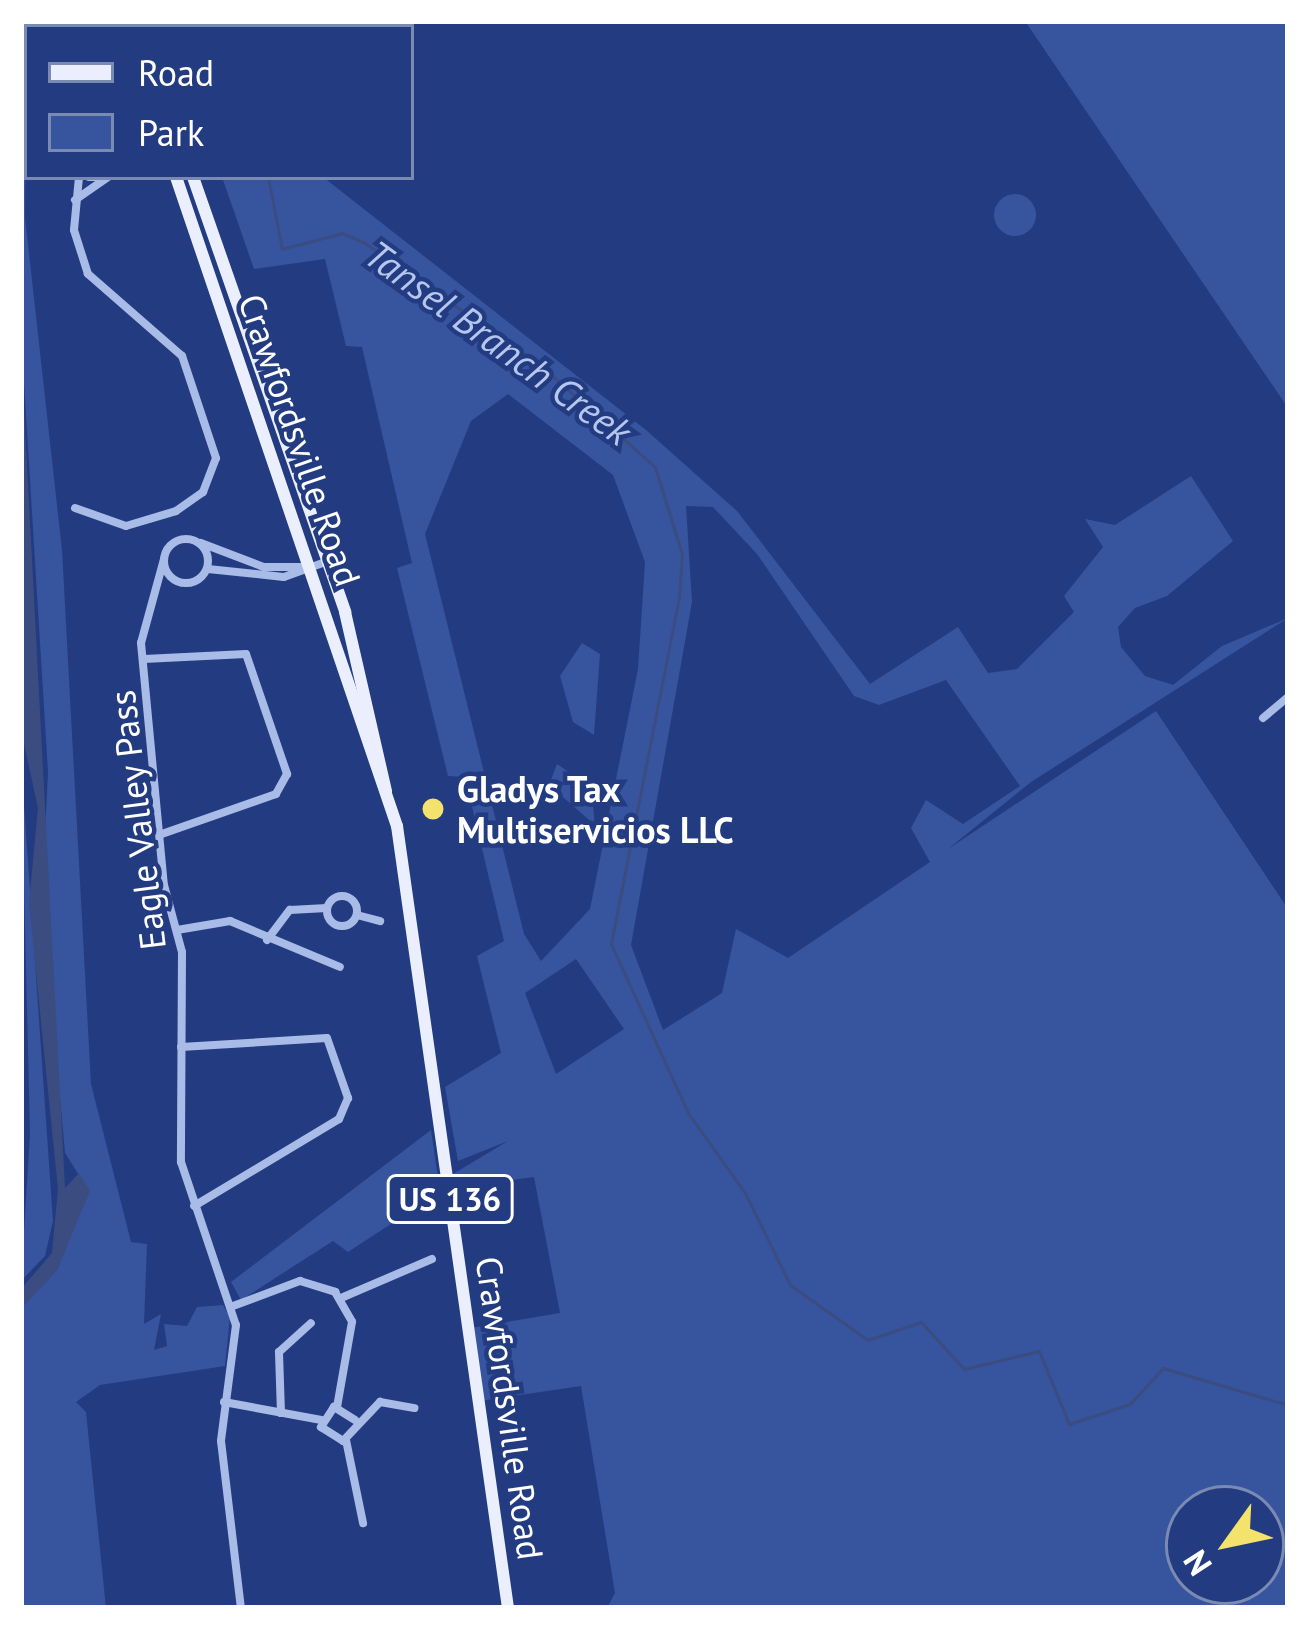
<!DOCTYPE html>
<html>
<head>
<meta charset="utf-8">
<style>
	body { margin:0 }
	#map { position:relative; width:1309px; height:1629px; overflow:hidden; background:#233c81; font-family:"PT Sans",sans-serif }
	div>[style] { position:absolute }
	.green>* { inset:0; background:#37549f }
	.round { border-radius:50% }
	.water>* { inset:0; background:#3b4d80 }
	.stream>* { height:3px; margin:-1.5px; padding:0 1.5px; transform-origin:1.5px; border-radius:1.5px; background:#3b4d80 }
	.street>* { height:8px; margin:-4px; padding:0 4px; transform-origin:4px; border-radius:4px; background:#a9bbe7 }
	.street>.ring { margin:-4px; padding:0; box-sizing:content-box; background:none; border:8px solid #a9bbe7; border-radius:50% }
	.secondary>* { height:10px; margin:-5px; padding:0 5px; transform-origin:5px; border-radius:5px; background:#d3ddf6 }
	.primary>* { height:12px; margin:-6px; padding:0 6px; transform-origin:6px; border-radius:6px; background:#ebeffd }
	.dots>* { width:33px; height:33px; translate:-50% -50%; box-sizing:border-box; border:6px solid #233c81; border-radius:50% }
	span { translate:-50% -50%; white-space:nowrap; text-align:center; line-height:1.15; -webkit-text-stroke:9px #233c81; paint-order:stroke }
	.shield-label span { padding:3px 9px; background:#233c81; border:3px solid; border-radius:9px; -webkit-text-stroke-width:0 }
	.shield-label { font-size:33px; color:#fff; font-weight:700 }
	.street-label { font-size:36px; color:#fff }
	.poi-label { font-size:36px; color:#fff; font-weight:700 }
	.left { translate:0 -50%; text-align:left }
	.water-label { font-size:39px; color:#b5c6ef; font-style:italic }
	.frame { position:absolute; inset:0; border:24px solid #fff; pointer-events:none }
	.legend { position:absolute; left:24px; top:24px; width:390px; height:156px; box-sizing:border-box; background:#233c81; border:3px solid #7b8ab3; margin:0; padding:15px 21px; list-style:none; font-size:36px; color:#fff }
	.legend li { display:flex; align-items:center; gap:24px; height:60px }
	.legend b { width:60px; border:3px solid #7b8ab3 }
	.north { position:absolute; left:1165px; top:1485px; width:120px; height:120px; box-sizing:border-box; background:#233c81; border:3px solid #7b8ab3; border-radius:50%; rotate:237deg; font-size:33px; font-weight:700; line-height:48px; text-align:center; color:#fff }
	.north::after { content:''; display:block; margin:auto; width:42px; height:54px; background:#f3e26c; clip-path:polygon(50% 0,100% 100%,50% 72%,0 100%) }
</style>
</head>
<body>
<div id="map">
	<div class="green">
		<div style="clip-path:polygon(24px 21px,40px 21px,27px 27px,25px 217px,62px 550px,91px 1084px,131px 1242px,147px 1244px,144px 1324px,161px 1314px,154px 1350px,167px 1346px,164px 1324px,187px 1326px,197px 1307px,223px 1305px,230px 1317px,225px 1366px,100px 1385px,76px 1402px,86px 1412px,106px 1608px,21px 1608px,21px 1308px,57px 1270px,89px 1191px,65px 1153px,42px 897px,48px 772px,21px 334px)"></div>
		<div style="clip-path:polygon(1025px 21px,1288px 21px,1288px 408px,1122px 164px)"></div>
		<div style="clip-path:polygon(evenodd,222px 177px,323px 177px,646px 430px,737px 511px,870px 684px,958px 627px,988px 673px,1017px 669px,1074px 612px,1064px 596px,1103px 547px,1085px 519px,1115px 525px,1191px 476px,1233px 541px,1167px 596px,1135px 608px,1118px 627px,1121px 647px,1145px 676px,1173px 685px,1222px 646px,1288px 618px,1031px 782px,948px 849px,1156px 711px,1288px 909px,1288px 1608px,607px 1608px,615px 1593px,581px 1386px,480px 1401px,471px 1328px,560px 1313px,534px 1177px,450px 1188px,448px 1177px,508px 1141px,458px 1161px,445px 1087px,501px 1053px,477px 956px,504px 941px,465px 777px,448px 776px,397px 568px,412px 563px,362px 347px,346px 346px,325px 259px,254px 269px,222px 177px,508px 394px,613px 475px,645px 562px,638px 669px,590px 909px,541px 961px,524px 934px,425px 534px,471px 421px,508px 394px,222px 177px,686px 506px,713px 507px,757px 554px,854px 696px,879px 705px,946px 680px,1020px 786px,963px 824px,926px 800px,911px 828px,930px 862px,788px 958px,736px 929px,722px 993px,663px 1030px,631px 945px,692px 602px,686px 506px,222px 177px,576px 959px,624px 1029px,556px 1074px,525px 993px,576px 959px,222px 177px,1189px 1509px,1261px 1509px,1261px 1581px,1189px 1581px,1189px 1509px)"></div>
		<div class="round" style="left:994px;top:194px;width:42px;height:42px"></div>
		<div style="clip-path:polygon(582px 643px,600px 654px,594px 735px,573px 722px,560px 676px)"></div>
		<div style="clip-path:polygon(21px 761px,53px 1221px,45px 1256px,21px 1281px,30px 1134px)"></div>
		<div style="clip-path:polygon(557px 764px,591px 787px,595px 825px,549px 785px)"></div>
		<div style="clip-path:polygon(431px 1130px,443px 1213px,403px 1216px,348px 1252px,333px 1241px,241px 1300px,231px 1282px)"></div>
	</div>
	<div class="water">
		<div style="clip-path:polygon(21px 351px,65px 1188px,79px 1173px,90px 1191px,57px 1270px,21px 1309px,21px 1289px,52px 1253px,58px 1189px,29px 903px,38px 808px,21px 730px)"></div>
	</div>
	<div class="stream">
		<div style="left:213px;top:21px;width:6px;rotate:90deg"></div>
		<div style="left:268px;top:177px;width:73px;rotate:79deg"></div>
		<div style="left:282px;top:249px;width:62px;rotate:-14.9deg"></div>
		<div style="left:342px;top:233px;width:25px;rotate:23deg"></div>
		<div style="left:365px;top:243px;width:212px;rotate:34.8deg"></div>
		<div style="left:539px;top:364px;width:155px;rotate:41.6deg"></div>
		<div style="left:655px;top:467px;width:91px;rotate:72.8deg"></div>
		<div style="left:682px;top:554px;width:43px;rotate:94deg"></div>
		<div style="left:679px;top:597px;width:354px;rotate:101.1deg"></div>
		<div style="left:611px;top:944px;width:186px;rotate:65.5deg"></div>
		<div style="left:688px;top:1113px;width:98px;rotate:54.5deg"></div>
		<div style="left:745px;top:1193px;width:102px;rotate:63.9deg"></div>
		<div style="left:790px;top:1285px;width:95px;rotate:35.2deg"></div>
		<div style="left:868px;top:1340px;width:56px;rotate:-18.8deg"></div>
		<div style="left:921px;top:1322px;width:64px;rotate:47.5deg"></div>
		<div style="left:964px;top:1369px;width:77px;rotate:-13.5deg"></div>
		<div style="left:1039px;top:1351px;width:79px;rotate:67.7deg"></div>
		<div style="left:1069px;top:1424px;width:64px;rotate:-18.2deg"></div>
		<div style="left:1130px;top:1404px;width:49px;rotate:-47.5deg"></div>
		<div style="left:1163px;top:1368px;width:130px;rotate:16.5deg"></div>
	</div>
	<div class="street">
		<div style="left:71px;top:21px;width:7px;rotate:63deg"></div>
		<div style="left:89px;top:177px;width:10px"></div>
		<div style="left:75px;top:200px;width:40px;rotate:-34.9deg"></div>
		<div style="left:75px;top:508px;width:54px;rotate:19.4deg"></div>
		<div style="left:126px;top:526px;width:52px;rotate:-16.7deg"></div>
		<div style="left:176px;top:511px;width:33px;rotate:-35deg"></div>
		<div style="left:203px;top:492px;width:36px;rotate:-69deg"></div>
		<div style="left:216px;top:458px;width:108px;rotate:-108.4deg"></div>
		<div style="left:182px;top:356px;width:125px;rotate:-138.9deg"></div>
		<div style="left:88px;top:274px;width:46px;rotate:-107.7deg"></div>
		<div style="left:74px;top:230px;width:53px;rotate:-84.6deg"></div>
		<div class="ring" style="left:164px;top:539px;width:36px;height:36px"></div>
		<div style="left:201px;top:543px;width:67px;rotate:20.9deg"></div>
		<div style="left:264px;top:567px;width:42px"></div>
		<div style="left:164px;top:559px;width:87px;rotate:105.3deg"></div>
		<div style="left:141px;top:643px;width:243px;rotate:84.6deg"></div>
		<div style="left:164px;top:885px;width:69px;rotate:75deg"></div>
		<div style="left:182px;top:952px;width:210px;rotate:90.3deg"></div>
		<div style="left:181px;top:1162px;width:172px;rotate:71.4deg"></div>
		<div style="left:236px;top:1325px;width:117px;rotate:97.4deg"></div>
		<div style="left:221px;top:1441px;width:168px;rotate:83.2deg"></div>
		<div style="left:208px;top:569px;width:76px;rotate:6deg"></div>
		<div style="left:284px;top:577px;width:47px;rotate:-20deg"></div>
		<div style="left:144px;top:659px;width:102px;rotate:-2.8deg"></div>
		<div style="left:246px;top:654px;width:127px;rotate:71.1deg"></div>
		<div style="left:287px;top:774px;width:23px;rotate:119deg"></div>
		<div style="left:276px;top:794px;width:121px;rotate:160.7deg"></div>
		<div style="left:1263px;top:718px;width:33px;rotate:-40deg"></div>
		<div class="ring" style="left:327px;top:896px;width:22px;height:22px"></div>
		<div style="left:357px;top:915px;width:24px;rotate:15deg"></div>
		<div style="left:177px;top:930px;width:54px;rotate:-9.6deg"></div>
		<div style="left:230px;top:921px;width:119px;rotate:22.7deg"></div>
		<div style="left:267px;top:940px;width:38px;rotate:-53deg"></div>
		<div style="left:290px;top:910px;width:37px;rotate:-3deg"></div>
		<div style="left:181px;top:1047px;width:146px;rotate:-3.5deg"></div>
		<div style="left:327px;top:1038px;width:64px;rotate:70.7deg"></div>
		<div style="left:348px;top:1098px;width:23px;rotate:113deg"></div>
		<div style="left:339px;top:1119px;width:169px;rotate:149deg"></div>
		<div style="left:341px;top:1298px;width:99px;rotate:-23.2deg"></div>
		<div style="left:233px;top:1306px;width:72px;rotate:-20.5deg"></div>
		<div style="left:300px;top:1281px;width:37px;rotate:17deg"></div>
		<div style="left:335px;top:1292px;width:34px;rotate:60deg"></div>
		<div style="left:352px;top:1322px;width:86px;rotate:100deg"></div>
		<div style="left:224px;top:1402px;width:99px;rotate:10.5deg"></div>
		<div style="left:281px;top:1413px;width:61px;rotate:-91.9deg"></div>
		<div style="left:279px;top:1352px;width:43px;rotate:-42.2deg"></div>
		<div style="left:355px;top:1420px;width:25px;rotate:-148deg"></div>
		<div style="left:334px;top:1407px;width:24px;rotate:123deg"></div>
		<div style="left:321px;top:1427px;width:26px;rotate:32deg"></div>
		<div style="left:343px;top:1441px;width:54px;rotate:-46.5deg"></div>
		<div style="left:380px;top:1402px;width:35px;rotate:10deg"></div>
		<div style="left:346px;top:1440px;width:85px;rotate:78.4deg"></div>
	</div>
	<div class="secondary">
		<div style="left:363px;top:27px;width:11px;rotate:-34deg"></div>
	</div>
	<div class="primary">
		<div style="left:122px;top:21px;width:6px;rotate:72deg"></div>
		<div style="left:139px;top:21px;width:6px;rotate:72deg"></div>
		<div style="left:176px;top:177px;width:686px;rotate:71.2deg"></div>
		<div style="left:397px;top:826px;width:790px;rotate:81.92deg"></div>
		<div style="left:193px;top:177px;width:461px;rotate:70.7deg"></div>
		<div style="left:345px;top:612px;width:184px;rotate:77.1deg"></div>
	</div>
	<div class="dots">
		<div style="left:433px;top:809px;background:#f3e26c"></div>
	</div>
	<div class="shield-label">
		<span style="left:450px;top:1199px">US 136</span>
	</div>
	<div class="street-label">
		<span style="left:300px;top:440px;rotate:71deg">Crawfordsville Road</span>
		<span style="left:137px;top:820px;rotate:-97deg">Eagle Valley Pass</span>
		<span style="left:510px;top:1408px;rotate:82deg">Crawfordsville Road</span>
	</div>
	<div class="poi-label">
		<span class="left" style="left:457px;top:809px">Gladys Tax<br>Multiservicios LLC</span>
	</div>
	<div class="water-label">
		<span style="left:498px;top:343px;rotate:36deg">Tansel Branch Creek</span>
	</div>
	<div class="frame"></div>
	<ul class="legend">
	<li><b style="height:15px;background:#ebeffd"></b>Road</li>
	<li><b style="height:33px;background:#37549f"></b>Park</li>
	</ul>
	<div class="north">N</div>
</div>
</body>
</html>
